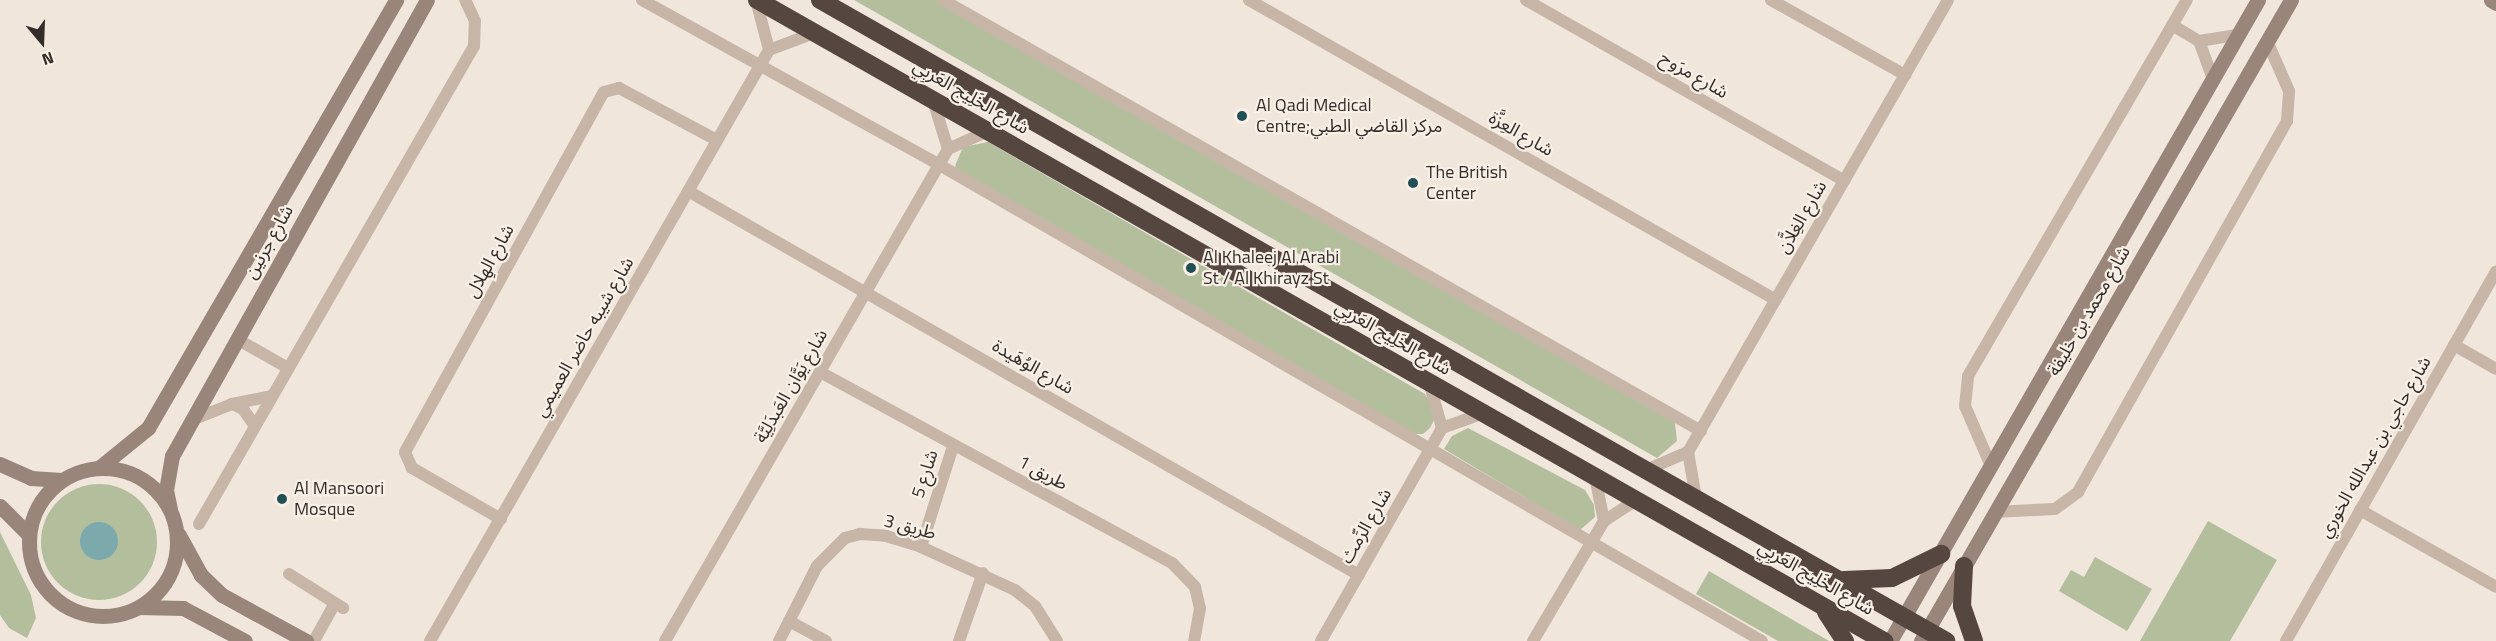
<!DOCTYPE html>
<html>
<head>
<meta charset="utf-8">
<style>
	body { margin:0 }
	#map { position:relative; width:2496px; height:641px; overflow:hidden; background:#f0e6db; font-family:"Titillium Web","Noto Sans Arabic",sans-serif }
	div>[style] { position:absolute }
	.green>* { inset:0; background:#b3be9d }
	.round { border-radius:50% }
	.water>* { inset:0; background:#7ca9ab }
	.street>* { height:12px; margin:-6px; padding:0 6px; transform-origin:6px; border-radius:6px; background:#c7b6a8 }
	.secondary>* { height:15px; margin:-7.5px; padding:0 7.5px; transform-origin:7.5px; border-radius:7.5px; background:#9a857a }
	.secondary>.ring { margin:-7.5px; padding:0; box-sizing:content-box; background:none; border:15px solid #9a857a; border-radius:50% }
	.highway>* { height:18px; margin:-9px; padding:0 9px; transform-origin:9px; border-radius:9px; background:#554640 }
	.dots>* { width:16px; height:16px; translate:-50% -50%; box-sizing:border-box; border:3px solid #f8f0e7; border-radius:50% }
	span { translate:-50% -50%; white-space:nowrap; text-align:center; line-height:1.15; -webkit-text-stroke:4.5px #f8f0e7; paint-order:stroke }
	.street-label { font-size:18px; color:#342c28 }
	.poi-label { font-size:18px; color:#342c28 }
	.left { translate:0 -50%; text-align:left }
	.north { position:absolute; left:12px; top:12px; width:60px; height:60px; -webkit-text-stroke:4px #f8f0e7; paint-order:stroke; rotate:161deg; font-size:16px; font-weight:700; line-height:24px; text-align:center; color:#342c28 }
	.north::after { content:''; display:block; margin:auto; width:21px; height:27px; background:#342c28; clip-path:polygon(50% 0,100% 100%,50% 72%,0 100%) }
</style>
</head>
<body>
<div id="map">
	<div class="green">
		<div style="clip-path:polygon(854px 0,939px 0,1674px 415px,1677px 441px,1657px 458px)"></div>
		<div style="clip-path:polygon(988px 142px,1425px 394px,1437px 414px,1430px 428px,1423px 434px,1411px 434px,962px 176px,955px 166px,963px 147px)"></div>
		<div style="clip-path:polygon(1468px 428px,1585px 490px,1594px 505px,1595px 517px,1580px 530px,1444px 449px,1452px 436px)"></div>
		<div class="round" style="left:41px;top:484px;width:116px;height:116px"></div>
		<div style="clip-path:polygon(2208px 521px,2277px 560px,2230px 641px,2140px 641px)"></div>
		<div style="clip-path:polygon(0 532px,31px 595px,36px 618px,27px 638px,9px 628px,0 615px)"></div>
		<div style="clip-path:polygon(2095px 557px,2152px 589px,2127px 631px,2059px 591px,2071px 570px,2084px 577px)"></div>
		<div style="clip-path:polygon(1709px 571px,1829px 641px,1778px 641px,1696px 594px)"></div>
	</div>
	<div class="water">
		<div class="round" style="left:80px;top:522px;width:38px;height:38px"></div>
	</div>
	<div class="street">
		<div style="left:642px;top:0;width:338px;rotate:29deg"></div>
		<div style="left:938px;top:164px;width:952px;rotate:30.07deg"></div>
		<div style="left:756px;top:0;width:52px;rotate:75.4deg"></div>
		<div style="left:943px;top:0;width:872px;rotate:29.62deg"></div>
		<div style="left:1249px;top:0;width:606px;rotate:29.65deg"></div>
		<div style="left:1526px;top:0;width:366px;rotate:29.6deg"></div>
		<div style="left:1771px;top:0;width:154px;rotate:29.2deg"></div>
		<div style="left:2172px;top:25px;width:31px;rotate:31deg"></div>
		<div style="left:2199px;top:41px;width:39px;rotate:-9deg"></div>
		<div style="left:2199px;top:41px;width:40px;rotate:69.8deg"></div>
		<div style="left:933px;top:100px;width:51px;rotate:73deg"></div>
		<div style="left:688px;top:191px;width:773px;rotate:29.78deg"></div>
		<div style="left:237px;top:339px;width:59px;rotate:29.6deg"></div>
		<div style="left:2454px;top:345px;width:48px;rotate:29.7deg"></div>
		<div style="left:820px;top:372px;width:402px;rotate:28.5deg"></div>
		<div style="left:1173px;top:564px;width:32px;rotate:46deg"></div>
		<div style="left:1195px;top:587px;width:22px;rotate:77deg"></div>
		<div style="left:1200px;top:608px;width:34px;rotate:100deg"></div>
		<div style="left:1429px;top:382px;width:48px;rotate:74.2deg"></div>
		<div style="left:232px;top:404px;width:12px;rotate:24deg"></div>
		<div style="left:243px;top:409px;width:21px;rotate:55deg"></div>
		<div style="left:192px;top:420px;width:43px;rotate:-21.8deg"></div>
		<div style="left:232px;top:404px;width:41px;rotate:-11.3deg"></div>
		<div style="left:1688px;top:452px;width:47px;rotate:80.1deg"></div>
		<div style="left:1991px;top:466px;width:65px;rotate:-113.4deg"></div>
		<div style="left:1965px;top:406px;width:30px;rotate:-84deg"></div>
		<div style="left:1968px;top:376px;width:435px;rotate:-59.8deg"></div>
		<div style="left:1646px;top:470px;width:46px;rotate:-23.2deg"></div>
		<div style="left:1688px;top:452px;width:521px;rotate:-60.09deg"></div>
		<div style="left:1595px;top:477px;width:45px;rotate:78.4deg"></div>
		<div style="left:2360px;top:510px;width:156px;rotate:29.5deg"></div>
		<div style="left:1995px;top:512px;width:60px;rotate:-2.9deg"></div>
		<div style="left:2055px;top:509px;width:29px;rotate:-36deg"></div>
		<div style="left:2078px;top:492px;width:426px;rotate:-60.6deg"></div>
		<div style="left:2287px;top:121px;width:30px;rotate:-86deg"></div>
		<div style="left:2289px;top:91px;width:55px;rotate:-113.7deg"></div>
		<div style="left:501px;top:519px;width:103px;rotate:-150.2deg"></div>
		<div style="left:412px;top:468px;width:17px;rotate:-114deg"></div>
		<div style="left:405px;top:452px;width:411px;rotate:-61.1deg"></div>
		<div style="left:604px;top:92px;width:16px;rotate:-15deg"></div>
		<div style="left:619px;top:88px;width:111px;rotate:28deg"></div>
		<div style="left:199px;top:524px;width:551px;rotate:-60.09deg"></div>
		<div style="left:474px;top:46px;width:25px;rotate:-88deg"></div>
		<div style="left:475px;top:21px;width:23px;rotate:-115deg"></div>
		<div style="left:921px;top:547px;width:106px;rotate:-72.4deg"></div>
		<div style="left:289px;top:574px;width:64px;rotate:32.2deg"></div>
		<div style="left:789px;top:621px;width:42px;rotate:28.4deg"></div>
		<div style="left:314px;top:641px;width:43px;rotate:-61.1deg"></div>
		<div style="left:430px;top:641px;width:681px;rotate:-60.16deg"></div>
		<div style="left:769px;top:50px;width:48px;rotate:-20.7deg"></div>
		<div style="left:665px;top:641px;width:568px;rotate:-60.09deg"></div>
		<div style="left:948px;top:149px;width:44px;rotate:-24.2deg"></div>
		<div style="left:779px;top:641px;width:84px;rotate:-63.1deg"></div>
		<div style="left:817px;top:566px;width:40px;rotate:-45deg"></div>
		<div style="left:845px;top:538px;width:16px;rotate:-15deg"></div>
		<div style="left:860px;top:534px;width:26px;rotate:4deg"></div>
		<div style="left:886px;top:536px;width:37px;rotate:17deg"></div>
		<div style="left:921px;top:547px;width:103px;rotate:24.6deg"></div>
		<div style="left:1015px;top:590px;width:26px;rotate:39deg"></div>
		<div style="left:1035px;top:606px;width:41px;rotate:57.8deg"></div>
		<div style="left:959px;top:641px;width:72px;rotate:-70.6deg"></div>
		<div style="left:1321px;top:641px;width:245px;rotate:-60.4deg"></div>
		<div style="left:1442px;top:428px;width:45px;rotate:-19.7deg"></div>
		<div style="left:1533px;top:641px;width:139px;rotate:-59.4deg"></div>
		<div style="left:1604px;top:521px;width:38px;rotate:-33deg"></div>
		<div style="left:2286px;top:641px;width:425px;rotate:-60.4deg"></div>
	</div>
	<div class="secondary">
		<div style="left:2491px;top:0;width:6px;rotate:31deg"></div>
		<div style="left:0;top:464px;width:34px;rotate:24deg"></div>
		<div style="left:31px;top:478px;width:30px;rotate:4deg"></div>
		<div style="left:100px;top:467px;width:62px;rotate:-39.1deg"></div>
		<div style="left:148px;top:428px;width:495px;rotate:-59.9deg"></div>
		<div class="ring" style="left:29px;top:468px;width:133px;height:133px"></div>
		<div style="left:0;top:506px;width:41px;rotate:45deg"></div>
		<div style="left:170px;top:509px;width:19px;rotate:-102deg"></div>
		<div style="left:166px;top:490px;width:35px;rotate:-80deg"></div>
		<div style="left:172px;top:456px;width:522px;rotate:-60.79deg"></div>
		<div style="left:179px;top:535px;width:46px;rotate:61.2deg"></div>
		<div style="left:201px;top:575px;width:29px;rotate:44deg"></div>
		<div style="left:222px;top:595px;width:96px;rotate:28.7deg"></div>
		<div style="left:139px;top:607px;width:44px;rotate:1.3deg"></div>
		<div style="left:183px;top:608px;width:70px;rotate:28deg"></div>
		<div style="left:1890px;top:641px;width:739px;rotate:-60.14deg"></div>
		<div style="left:1921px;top:641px;width:740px;rotate:-60.01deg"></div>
	</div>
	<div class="highway">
		<div style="left:757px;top:0;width:1297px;rotate:29.63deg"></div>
		<div style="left:820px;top:0;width:1296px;rotate:29.65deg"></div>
		<div style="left:1964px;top:566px;width:40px;rotate:92.9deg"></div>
		<div style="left:1962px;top:606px;width:37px;rotate:71deg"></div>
		<div style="left:1844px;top:580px;width:48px;rotate:-2.4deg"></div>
		<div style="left:1892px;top:578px;width:55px;rotate:-26.1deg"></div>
		<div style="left:1826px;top:612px;width:35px;rotate:57deg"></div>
	</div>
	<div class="dots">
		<div style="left:1242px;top:116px;background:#205053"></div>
		<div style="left:1413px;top:183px;background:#205053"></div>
		<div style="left:1191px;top:268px;background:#205053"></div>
		<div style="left:282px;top:499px;background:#205053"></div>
	</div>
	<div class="street-label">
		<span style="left:1694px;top:75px;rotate:30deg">شارع مرَوح</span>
		<span style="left:971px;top:97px;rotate:30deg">شارع الخَلِيج العَربِي</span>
		<span style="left:1521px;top:134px;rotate:30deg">شارع العِزَّة</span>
		<span style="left:1802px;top:217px;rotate:-60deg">شارع الغِلاَّن</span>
		<span style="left:269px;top:242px;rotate:-61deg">شارع جرنين</span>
		<span style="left:490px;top:261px;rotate:-61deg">شارع الهِلال</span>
		<span style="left:2089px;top:311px;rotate:-60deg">شارع محمد بن خليفة</span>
		<span style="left:584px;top:337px;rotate:-60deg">شارع شيبه حاضر العميمي</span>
		<span style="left:1393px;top:338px;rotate:30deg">شارع الخَلِيج العَربِي</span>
		<span style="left:1033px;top:367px;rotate:30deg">شارع الوُهَيدة</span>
		<span style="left:791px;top:386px;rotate:-60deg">شارع يَوَّان العَبدَلِيَّة</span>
		<span style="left:2375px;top:447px;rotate:-60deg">شارع حاجي بن عبدالله الخوري</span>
		<span style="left:1043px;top:473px;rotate:28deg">طريق 1</span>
		<span style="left:925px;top:474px;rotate:-72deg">شارع 5</span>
		<span style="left:1366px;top:526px;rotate:-60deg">شارع الرِّمث</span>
		<span style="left:910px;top:527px;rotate:15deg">طريق 3</span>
		<span style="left:1816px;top:578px;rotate:30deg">شارع الخَلِيج العَربِي</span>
	</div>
	<div class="poi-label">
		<span class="left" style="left:1256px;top:116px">Al Qadi Medical<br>Centre;مركز القاضي الطبي</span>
		<span class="left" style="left:1426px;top:183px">The British<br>Center</span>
		<span class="left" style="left:1203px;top:268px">Al Khaleej Al Arabi<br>St / Al Khirayz St</span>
		<span class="left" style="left:294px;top:499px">Al Mansoori<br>Mosque</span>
	</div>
	<div class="north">N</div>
</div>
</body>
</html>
